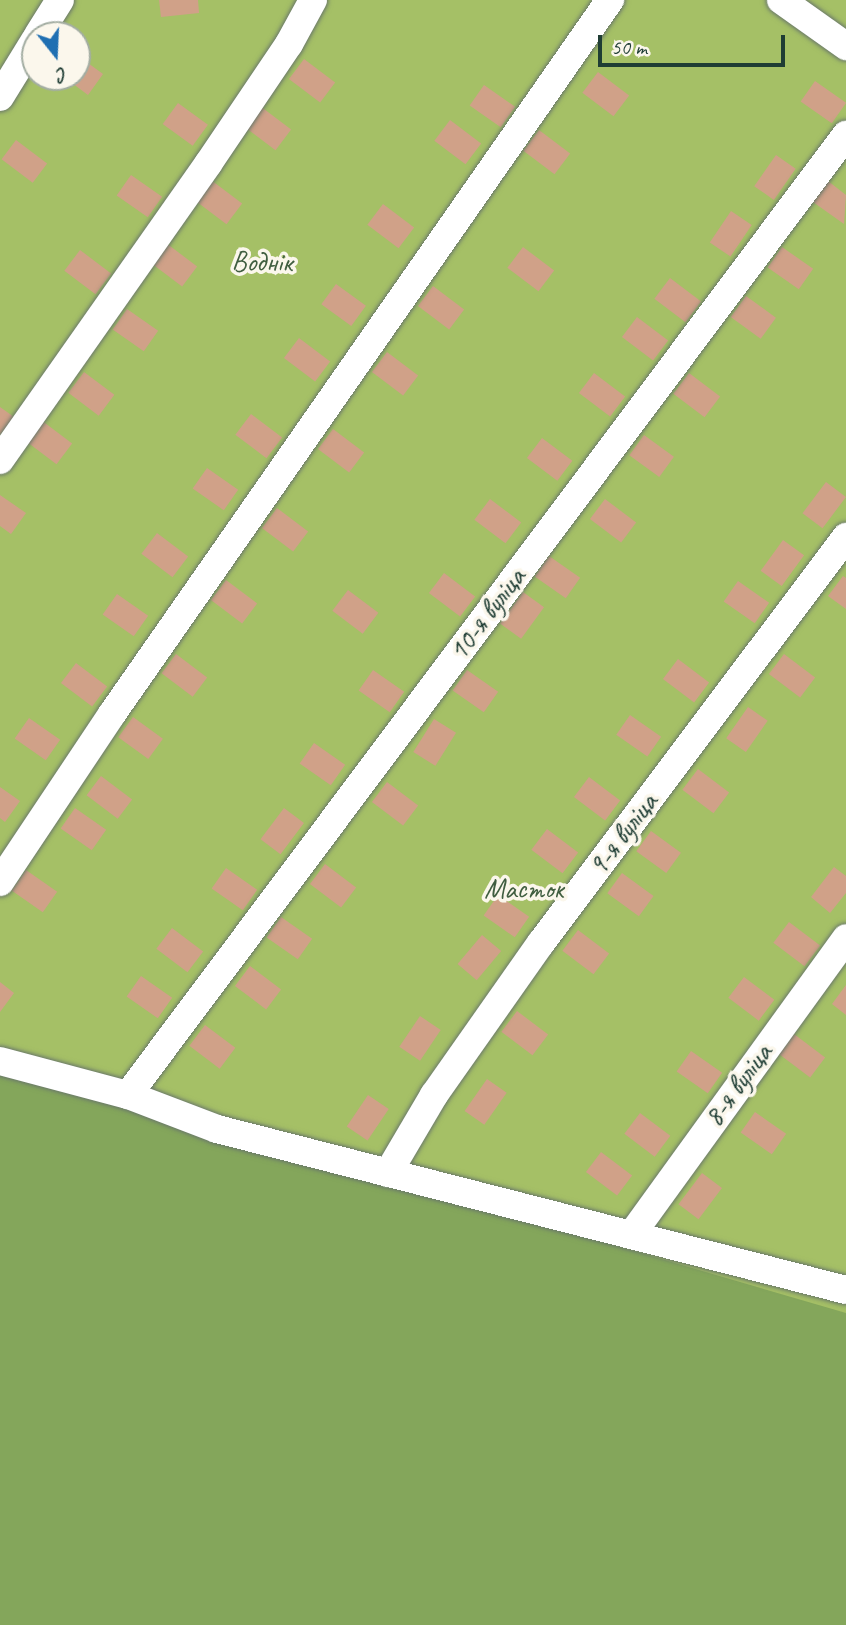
<!DOCTYPE html>
<html>
<head>
<meta charset="utf-8">
<style>
	body { margin:0 }
	#map { position:relative; width:846px; height:1625px; overflow:hidden; background:#f6e5ce; font-family:Caveat,sans-serif }
	div>[style] { position:absolute }
	.green>* { inset:0; background:#a5c066 }
	.forest>* { inset:0; background:#84a65b }
	.building>* { inset:0; background:#d0a188; transform-origin:0 0 }
	.roads { filter:drop-shadow(0 0 2px #6a786a) drop-shadow(0 0 2px #6a786a) }
	.minor>* { height:28px; margin:-14px; padding:0 14px; transform-origin:14px; border-radius:14px; background:#fff }
	span { translate:-50% -50%; white-space:nowrap; text-align:center; line-height:1.15; -webkit-text-stroke:7px #fbf7ec; paint-order:stroke }
	.park-label { font-size:28px; color:#405e40 }
	.street-label { font-size:28px; color:#1f3d34 }
	.north { position:absolute; left:21px; top:21px; width:70px; height:70px; box-sizing:border-box; background:#fbf7ec; border:2px solid #a3ada2; border-radius:50%; rotate:162deg; font-size:19px; font-weight:700; line-height:28px; text-align:center; color:#1f3d34 }
	.north::after { content:''; display:block; margin:auto; width:24px; height:32px; background:#1f6fb2; clip-path:polygon(50% 0,100% 100%,50% 72%,0 100%) }
	.scale { position:absolute; left:598px; top:35px; width:187px; height:32px; box-sizing:border-box; border:4px solid #1f3d34; border-top:0; padding-left:9px; font-size:21px; line-height:24px; white-space:nowrap; color:#1f3d34; -webkit-text-stroke:5px #fbf7ec; paint-order:stroke }
</style>
</head>
<body>
<div id="map">
	<div class="green">
		<div style="clip-path:polygon(evenodd,0 0,846px 0,846px 1314px,0 1077px,0 0,35px 35px,77px 35px,77px 77px,35px 77px,35px 35px)"></div>
	</div>
	<div class="forest">
		<div style="clip-path:polygon(0 1073px,217px 1129px,846px 1313px,846px 1625px,0 1625px)"></div>
	</div>
	<div class="building">
		<div style="clip-path:polygon(159px 0,198px 0,199px 13px,161px 17px)"></div>
		<div style="clip-path:polygon(77px 55px,103px 74px,88px 95px,64px 77px,77px 77px)"></div>
		<div style="left:304px;top:59px;width:39px;height:25px;rotate:37deg"></div>
		<div style="left:598px;top:72px;width:39px;height:26px;rotate:37deg"></div>
		<div style="left:815px;top:81px;width:38px;height:25px;rotate:35deg"></div>
		<div style="left:484px;top:85px;width:38px;height:25px;rotate:35deg"></div>
		<div style="left:178px;top:103px;width:37px;height:26px;rotate:36deg"></div>
		<div style="left:260px;top:106px;width:39px;height:26px;rotate:37deg"></div>
		<div style="left:450px;top:120px;width:39px;height:26px;rotate:37deg"></div>
		<div style="left:539px;top:130px;width:39px;height:26px;rotate:37deg"></div>
		<div style="left:16px;top:140px;width:39px;height:24px;rotate:37deg"></div>
		<div style="left:776px;top:155px;width:24px;height:38px;rotate:35deg"></div>
		<div style="left:131px;top:175px;width:38px;height:25px;rotate:35deg"></div>
		<div style="left:211px;top:180px;width:39px;height:26px;rotate:37deg"></div>
		<div style="clip-path:polygon(828px 181px,846px 195px,844px 224px,813px 202px)"></div>
		<div style="left:383px;top:204px;width:39px;height:26px;rotate:37deg"></div>
		<div style="left:731px;top:211px;width:25px;height:38px;rotate:34deg"></div>
		<div style="left:166px;top:243px;width:39px;height:25px;rotate:37deg"></div>
		<div style="left:523px;top:247px;width:39px;height:26px;rotate:37deg"></div>
		<div style="left:782px;top:247px;width:38px;height:25px;rotate:35deg"></div>
		<div style="left:80px;top:250px;width:39px;height:26px;rotate:37deg"></div>
		<div style="left:670px;top:278px;width:39px;height:26px;rotate:37deg"></div>
		<div style="left:336px;top:284px;width:37px;height:25px;rotate:36deg"></div>
		<div style="left:433px;top:286px;width:39px;height:25px;rotate:37deg"></div>
		<div style="left:746px;top:296px;width:37px;height:26px;rotate:36deg"></div>
		<div style="left:127px;top:309px;width:38px;height:25px;rotate:35deg"></div>
		<div style="left:637px;top:317px;width:39px;height:25px;rotate:37deg"></div>
		<div style="left:299px;top:338px;width:39px;height:25px;rotate:37deg"></div>
		<div style="left:387px;top:352px;width:39px;height:25px;rotate:37deg"></div>
		<div style="left:84px;top:372px;width:38px;height:26px;rotate:37deg"></div>
		<div style="left:594px;top:373px;width:39px;height:25px;rotate:37deg"></div>
		<div style="left:689px;top:373px;width:39px;height:26px;rotate:37deg"></div>
		<div style="clip-path:polygon(0 407px,14px 417px,0 435px)"></div>
		<div style="left:251px;top:414px;width:39px;height:26px;rotate:37deg"></div>
		<div style="left:41px;top:420px;width:39px;height:26px;rotate:37deg"></div>
		<div style="left:333px;top:429px;width:39px;height:25px;rotate:37deg"></div>
		<div style="left:644px;top:435px;width:37px;height:25px;rotate:36deg"></div>
		<div style="left:542px;top:438px;width:38px;height:25px;rotate:37deg"></div>
		<div style="left:207px;top:468px;width:38px;height:25px;rotate:35deg"></div>
		<div style="left:826px;top:482px;width:25px;height:39px;rotate:37deg"></div>
		<div style="clip-path:polygon(0 495px,26px 513px,11px 534px,0 526px)"></div>
		<div style="left:490px;top:499px;width:39px;height:26px;rotate:37deg"></div>
		<div style="left:605px;top:499px;width:39px;height:25px;rotate:37deg"></div>
		<div style="left:277px;top:508px;width:39px;height:25px;rotate:37deg"></div>
		<div style="left:157px;top:533px;width:39px;height:26px;rotate:37deg"></div>
		<div style="left:783px;top:540px;width:26px;height:38px;rotate:36deg"></div>
		<div style="left:549px;top:556px;width:38px;height:25px;rotate:35deg"></div>
		<div style="left:444px;top:573px;width:39px;height:25px;rotate:37deg"></div>
		<div style="clip-path:polygon(843px 576px,846px 578px,846px 609px,828px 596px)"></div>
		<div style="left:226px;top:580px;width:39px;height:25px;rotate:37deg"></div>
		<div style="left:738px;top:581px;width:38px;height:25px;rotate:35deg"></div>
		<div style="left:348px;top:590px;width:38px;height:26px;rotate:37deg"></div>
		<div style="left:523px;top:592px;width:26px;height:39px;rotate:36deg"></div>
		<div style="left:117px;top:594px;width:38px;height:25px;rotate:35deg"></div>
		<div style="left:176px;top:654px;width:39px;height:24px;rotate:37deg"></div>
		<div style="left:784px;top:654px;width:39px;height:25px;rotate:37deg"></div>
		<div style="left:678px;top:659px;width:39px;height:25px;rotate:37deg"></div>
		<div style="left:76px;top:663px;width:39px;height:25px;rotate:37deg"></div>
		<div style="left:373px;top:670px;width:38px;height:25px;rotate:35deg"></div>
		<div style="left:467px;top:670px;width:38px;height:25px;rotate:35deg"></div>
		<div style="left:748px;top:707px;width:24px;height:38px;rotate:35deg"></div>
		<div style="left:630px;top:715px;width:38px;height:24px;rotate:35deg"></div>
		<div style="left:133px;top:717px;width:37px;height:25px;rotate:36deg"></div>
		<div style="left:29px;top:718px;width:38px;height:25px;rotate:35deg"></div>
		<div style="left:434px;top:719px;width:26px;height:39px;rotate:32deg"></div>
		<div style="left:314px;top:743px;width:38px;height:25px;rotate:35deg"></div>
		<div style="left:698px;top:769px;width:39px;height:26px;rotate:37deg"></div>
		<div style="left:101px;top:776px;width:39px;height:24px;rotate:37deg"></div>
		<div style="left:589px;top:777px;width:39px;height:25px;rotate:37deg"></div>
		<div style="left:387px;top:782px;width:39px;height:25px;rotate:37deg"></div>
		<div style="clip-path:polygon(0 787px,20px 801px,5px 822px,0 818px)"></div>
		<div style="left:75px;top:808px;width:38px;height:25px;rotate:35deg"></div>
		<div style="left:284px;top:808px;width:25px;height:39px;rotate:37deg"></div>
		<div style="left:547px;top:829px;width:39px;height:26px;rotate:37deg"></div>
		<div style="left:651px;top:831px;width:37px;height:25px;rotate:36deg"></div>
		<div style="left:325px;top:864px;width:39px;height:25px;rotate:37deg"></div>
		<div style="clip-path:polygon(834px 867px,846px 876px,846px 893px,830px 913px,811px 897px)"></div>
		<div style="left:226px;top:868px;width:38px;height:25px;rotate:35deg"></div>
		<div style="left:26px;top:870px;width:38px;height:25px;rotate:35deg"></div>
		<div style="left:622px;top:873px;width:39px;height:25px;rotate:36deg"></div>
		<div style="left:498px;top:895px;width:38px;height:25px;rotate:35deg"></div>
		<div style="left:281px;top:917px;width:38px;height:25px;rotate:35deg"></div>
		<div style="left:789px;top:922px;width:39px;height:26px;rotate:37deg"></div>
		<div style="left:172px;top:928px;width:39px;height:26px;rotate:37deg"></div>
		<div style="left:578px;top:930px;width:39px;height:26px;rotate:37deg"></div>
		<div style="left:482px;top:935px;width:25px;height:38px;rotate:40deg"></div>
		<div style="left:250px;top:966px;width:39px;height:25px;rotate:37deg"></div>
		<div style="left:141px;top:976px;width:38px;height:25px;rotate:35deg"></div>
		<div style="left:744px;top:977px;width:38px;height:26px;rotate:37deg"></div>
		<div style="clip-path:polygon(0 982px,14px 993px,0 1012px)"></div>
		<div style="clip-path:polygon(846px 985px,846px 1015px,832px 1004px)"></div>
		<div style="left:517px;top:1011px;width:39px;height:26px;rotate:37deg"></div>
		<div style="left:420px;top:1016px;width:25px;height:37px;rotate:34deg"></div>
		<div style="left:205px;top:1025px;width:38px;height:26px;rotate:37deg"></div>
		<div style="left:794px;top:1034px;width:39px;height:25px;rotate:37deg"></div>
		<div style="left:691px;top:1051px;width:38px;height:25px;rotate:35deg"></div>
		<div style="left:487px;top:1079px;width:24px;height:39px;rotate:35deg"></div>
		<div style="left:368px;top:1095px;width:25px;height:38px;rotate:34deg"></div>
		<div style="left:755px;top:1112px;width:38px;height:25px;rotate:35deg"></div>
		<div style="left:640px;top:1113px;width:38px;height:26px;rotate:37deg"></div>
		<div style="left:601px;top:1152px;width:39px;height:25px;rotate:37deg"></div>
		<div style="left:702px;top:1173px;width:25px;height:39px;rotate:37deg"></div>
	</div>
	<div class="roads">
		<div class="minor">
			<div style="left:781px;top:0;width:80px;rotate:35.3deg"></div>
			<div style="left:38px;top:35px;width:41px;rotate:-57.8deg"></div>
			<div style="left:0;top:97px;width:67px;rotate:-58.4deg"></div>
			<div style="left:0;top:460px;width:362px;rotate:-54.9deg"></div>
			<div style="left:208px;top:164px;width:145px;rotate:-56deg"></div>
			<div style="left:289px;top:44px;width:50px;rotate:-61.4deg"></div>
			<div style="left:0;top:882px;width:202px;rotate:-56.3deg"></div>
			<div style="left:112px;top:714px;width:871px;rotate:-55.11deg"></div>
			<div style="left:0;top:1061px;width:132px;rotate:14.9deg"></div>
			<div style="left:128px;top:1095px;width:95px;rotate:20.9deg"></div>
			<div style="left:217px;top:1129px;width:649px;rotate:14.36deg"></div>
			<div style="left:128px;top:1095px;width:1199px;rotate:-53.21deg"></div>
			<div style="left:388px;top:1173px;width:91px;rotate:-59.5deg"></div>
			<div style="left:434px;top:1095px;width:186px;rotate:-54.9deg"></div>
			<div style="left:541px;top:943px;width:508px;rotate:-53.08deg"></div>
			<div style="left:632px;top:1234px;width:365px;rotate:-54.1deg"></div>
		</div>
	</div>
	<div class="park-label">
		<span style="left:262px;top:262px">Воднік</span>
		<span style="left:524px;top:889px">Масток</span>
	</div>
	<div class="street-label">
		<span style="left:487px;top:614px;rotate:-53deg">10-я вуліца</span>
		<span style="left:623px;top:834px;rotate:-53deg">9-я вуліца</span>
		<span style="left:738px;top:1085px;rotate:-54deg">8-я вуліца</span>
	</div>
	<div class="north">С</div>
	<div class="scale">50 m</div>
</div>
</body>
</html>
